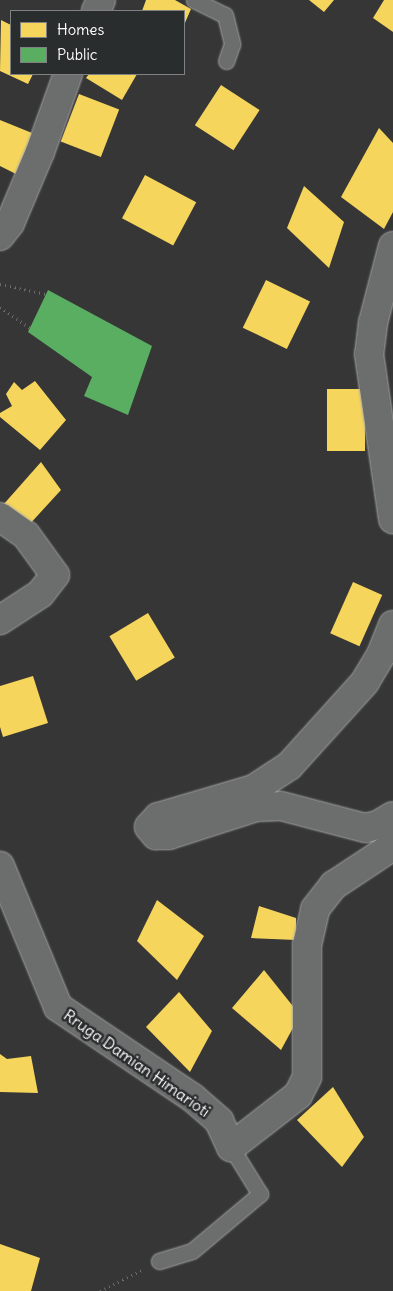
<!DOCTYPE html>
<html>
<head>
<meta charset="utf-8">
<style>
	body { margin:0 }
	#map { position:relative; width:393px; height:1291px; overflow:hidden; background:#363636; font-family:Delius,sans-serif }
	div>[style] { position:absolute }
	.homes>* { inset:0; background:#f6d55c; transform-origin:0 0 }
	.public>* { inset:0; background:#5aae61 }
	.path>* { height:3px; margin-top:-1.5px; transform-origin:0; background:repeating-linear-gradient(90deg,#6c6c6c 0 1px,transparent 0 5px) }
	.roads { filter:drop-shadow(0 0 1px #a5a5a5) drop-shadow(0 0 1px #a5a5a5) }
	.lane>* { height:15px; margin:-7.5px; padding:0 7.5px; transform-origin:7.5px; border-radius:7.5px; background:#6c6d6d }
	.street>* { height:28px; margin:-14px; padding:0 14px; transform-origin:14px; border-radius:14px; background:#6c6d6d }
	span { translate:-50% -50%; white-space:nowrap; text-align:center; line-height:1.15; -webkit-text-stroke:5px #2a2d2e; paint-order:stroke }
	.street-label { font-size:16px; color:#fff }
	.legend { position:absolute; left:10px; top:10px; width:175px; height:65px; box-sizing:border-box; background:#2a2d2e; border:1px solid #7f8182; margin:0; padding:6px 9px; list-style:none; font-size:15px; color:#fff }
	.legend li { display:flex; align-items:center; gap:10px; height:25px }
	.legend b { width:25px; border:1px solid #7f8182 }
</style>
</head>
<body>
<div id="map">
	<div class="homes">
		<div style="clip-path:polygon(146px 0,175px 0,191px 9px,184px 25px,184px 11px,142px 11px)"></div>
		<div style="clip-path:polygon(309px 0,334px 0,324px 12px)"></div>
		<div style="clip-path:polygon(384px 0,393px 0,393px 32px,373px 18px)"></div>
		<div style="clip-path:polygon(1px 20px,11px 25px,11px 74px,33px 74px,28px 84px,0 71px)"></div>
		<div style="clip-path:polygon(89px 74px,137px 74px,122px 100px,86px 78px)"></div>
		<div style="left:221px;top:85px;width:46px;height:48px;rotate:33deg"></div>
		<div style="left:79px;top:94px;width:43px;height:51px;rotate:21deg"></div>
		<div style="clip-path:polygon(0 120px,32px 133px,18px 175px,0 166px)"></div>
		<div style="clip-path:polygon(379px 128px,393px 143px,393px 212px,384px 229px,341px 197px)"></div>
		<div style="left:145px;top:175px;width:58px;height:49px;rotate:28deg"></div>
		<div style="clip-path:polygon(304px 186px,344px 222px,329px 268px,287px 228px)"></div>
		<div style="left:266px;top:280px;width:49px;height:53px;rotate:26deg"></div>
		<div style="clip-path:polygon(35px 381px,66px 420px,40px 450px,0 417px,0 413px,12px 406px,6px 394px,14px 382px,22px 390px)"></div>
		<div style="left:327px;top:389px;width:38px;height:62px"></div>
		<div style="clip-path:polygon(41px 462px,61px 490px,28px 526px,3px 505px)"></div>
		<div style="left:353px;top:582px;width:32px;height:56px;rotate:24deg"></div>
		<div style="left:148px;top:613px;width:52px;height:45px;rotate:59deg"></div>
		<div style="clip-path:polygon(33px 676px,48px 723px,3px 737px,0 727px,0 686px)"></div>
		<div style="clip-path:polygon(157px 900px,204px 936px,177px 980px,137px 941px)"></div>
		<div style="clip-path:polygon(259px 906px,296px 918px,296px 940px,251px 938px)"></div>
		<div style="clip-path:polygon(264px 970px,300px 1015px,281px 1050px,232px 1008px)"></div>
		<div style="clip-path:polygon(179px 992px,212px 1031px,190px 1072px,146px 1027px)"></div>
		<div style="clip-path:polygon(0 1054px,7px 1059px,31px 1056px,38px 1093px,0 1092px)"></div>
		<div style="clip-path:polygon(333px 1087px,364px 1137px,342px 1167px,297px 1120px)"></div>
		<div style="clip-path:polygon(0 1244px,40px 1258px,31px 1291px,0 1291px)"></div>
	</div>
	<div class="public">
		<div style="clip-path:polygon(48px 290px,152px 346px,128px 415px,84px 396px,92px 377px,28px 332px)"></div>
	</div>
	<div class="path">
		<div style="left:0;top:284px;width:47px;rotate:12.3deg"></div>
		<div style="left:0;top:307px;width:37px;rotate:35deg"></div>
		<div style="left:100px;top:1291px;width:47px;rotate:-26.6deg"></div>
	</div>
	<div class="roads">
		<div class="lane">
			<div style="left:194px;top:0;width:34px;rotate:26deg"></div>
			<div style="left:225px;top:15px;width:30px;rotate:76deg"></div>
			<div style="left:232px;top:44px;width:18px;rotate:109deg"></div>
			<div style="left:159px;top:1261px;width:34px;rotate:-17deg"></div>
			<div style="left:192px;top:1251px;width:89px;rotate:-40deg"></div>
			<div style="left:260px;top:1194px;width:55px;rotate:-121.7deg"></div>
		</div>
		<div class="street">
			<div style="left:96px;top:11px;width:12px;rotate:-66deg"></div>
			<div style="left:0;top:236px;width:16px;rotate:-52deg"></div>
			<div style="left:10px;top:223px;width:77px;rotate:-67.1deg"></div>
			<div style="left:40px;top:152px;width:83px;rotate:-70.3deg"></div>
			<div style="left:393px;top:246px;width:80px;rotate:104.6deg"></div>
			<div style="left:373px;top:323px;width:31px;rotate:97deg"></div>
			<div style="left:369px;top:354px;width:167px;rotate:81.7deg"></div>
			<div style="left:0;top:517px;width:32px;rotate:35deg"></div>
			<div style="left:26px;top:535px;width:49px;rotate:54.1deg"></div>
			<div style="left:55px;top:575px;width:24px;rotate:128deg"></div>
			<div style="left:40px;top:594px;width:48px;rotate:147deg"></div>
			<div style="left:393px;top:625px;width:32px;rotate:112deg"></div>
			<div style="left:381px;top:655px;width:31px;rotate:121deg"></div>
			<div style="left:365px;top:682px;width:113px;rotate:132.1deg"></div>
			<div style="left:289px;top:766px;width:42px;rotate:146.7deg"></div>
			<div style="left:254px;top:789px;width:100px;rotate:163.7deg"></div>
			<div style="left:158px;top:817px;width:13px;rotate:132deg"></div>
			<div style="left:149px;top:827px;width:11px;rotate:49deg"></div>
			<div style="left:156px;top:835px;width:13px"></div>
			<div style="left:169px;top:835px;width:91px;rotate:-17.8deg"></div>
			<div style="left:256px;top:807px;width:25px;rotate:-2deg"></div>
			<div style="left:281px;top:806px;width:87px;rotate:14.7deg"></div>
			<div style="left:365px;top:828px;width:13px;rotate:-13deg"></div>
			<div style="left:378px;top:825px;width:17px;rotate:-31deg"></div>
			<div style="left:0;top:866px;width:152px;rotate:67.6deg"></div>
			<div style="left:58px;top:1007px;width:163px;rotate:34deg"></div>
			<div style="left:193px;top:1098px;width:35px;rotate:41deg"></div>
			<div style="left:219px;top:1121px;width:29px;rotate:65deg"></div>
			<div style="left:231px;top:1147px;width:85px;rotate:-37.8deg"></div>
			<div style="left:298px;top:1095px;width:20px;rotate:-63deg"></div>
			<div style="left:307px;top:1077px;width:132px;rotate:-90deg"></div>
			<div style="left:307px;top:945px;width:37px;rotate:-77deg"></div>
			<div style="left:315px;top:909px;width:31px;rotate:-52deg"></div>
			<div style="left:334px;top:885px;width:71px;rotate:-33.5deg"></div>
		</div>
	</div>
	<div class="street-label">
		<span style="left:137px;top:1063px;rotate:35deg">Rruga Damian Himarioti</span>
	</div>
	<ul class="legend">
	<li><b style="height:14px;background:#f6d55c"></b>Homes</li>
	<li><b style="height:14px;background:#5aae61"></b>Public</li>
	</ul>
</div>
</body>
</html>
